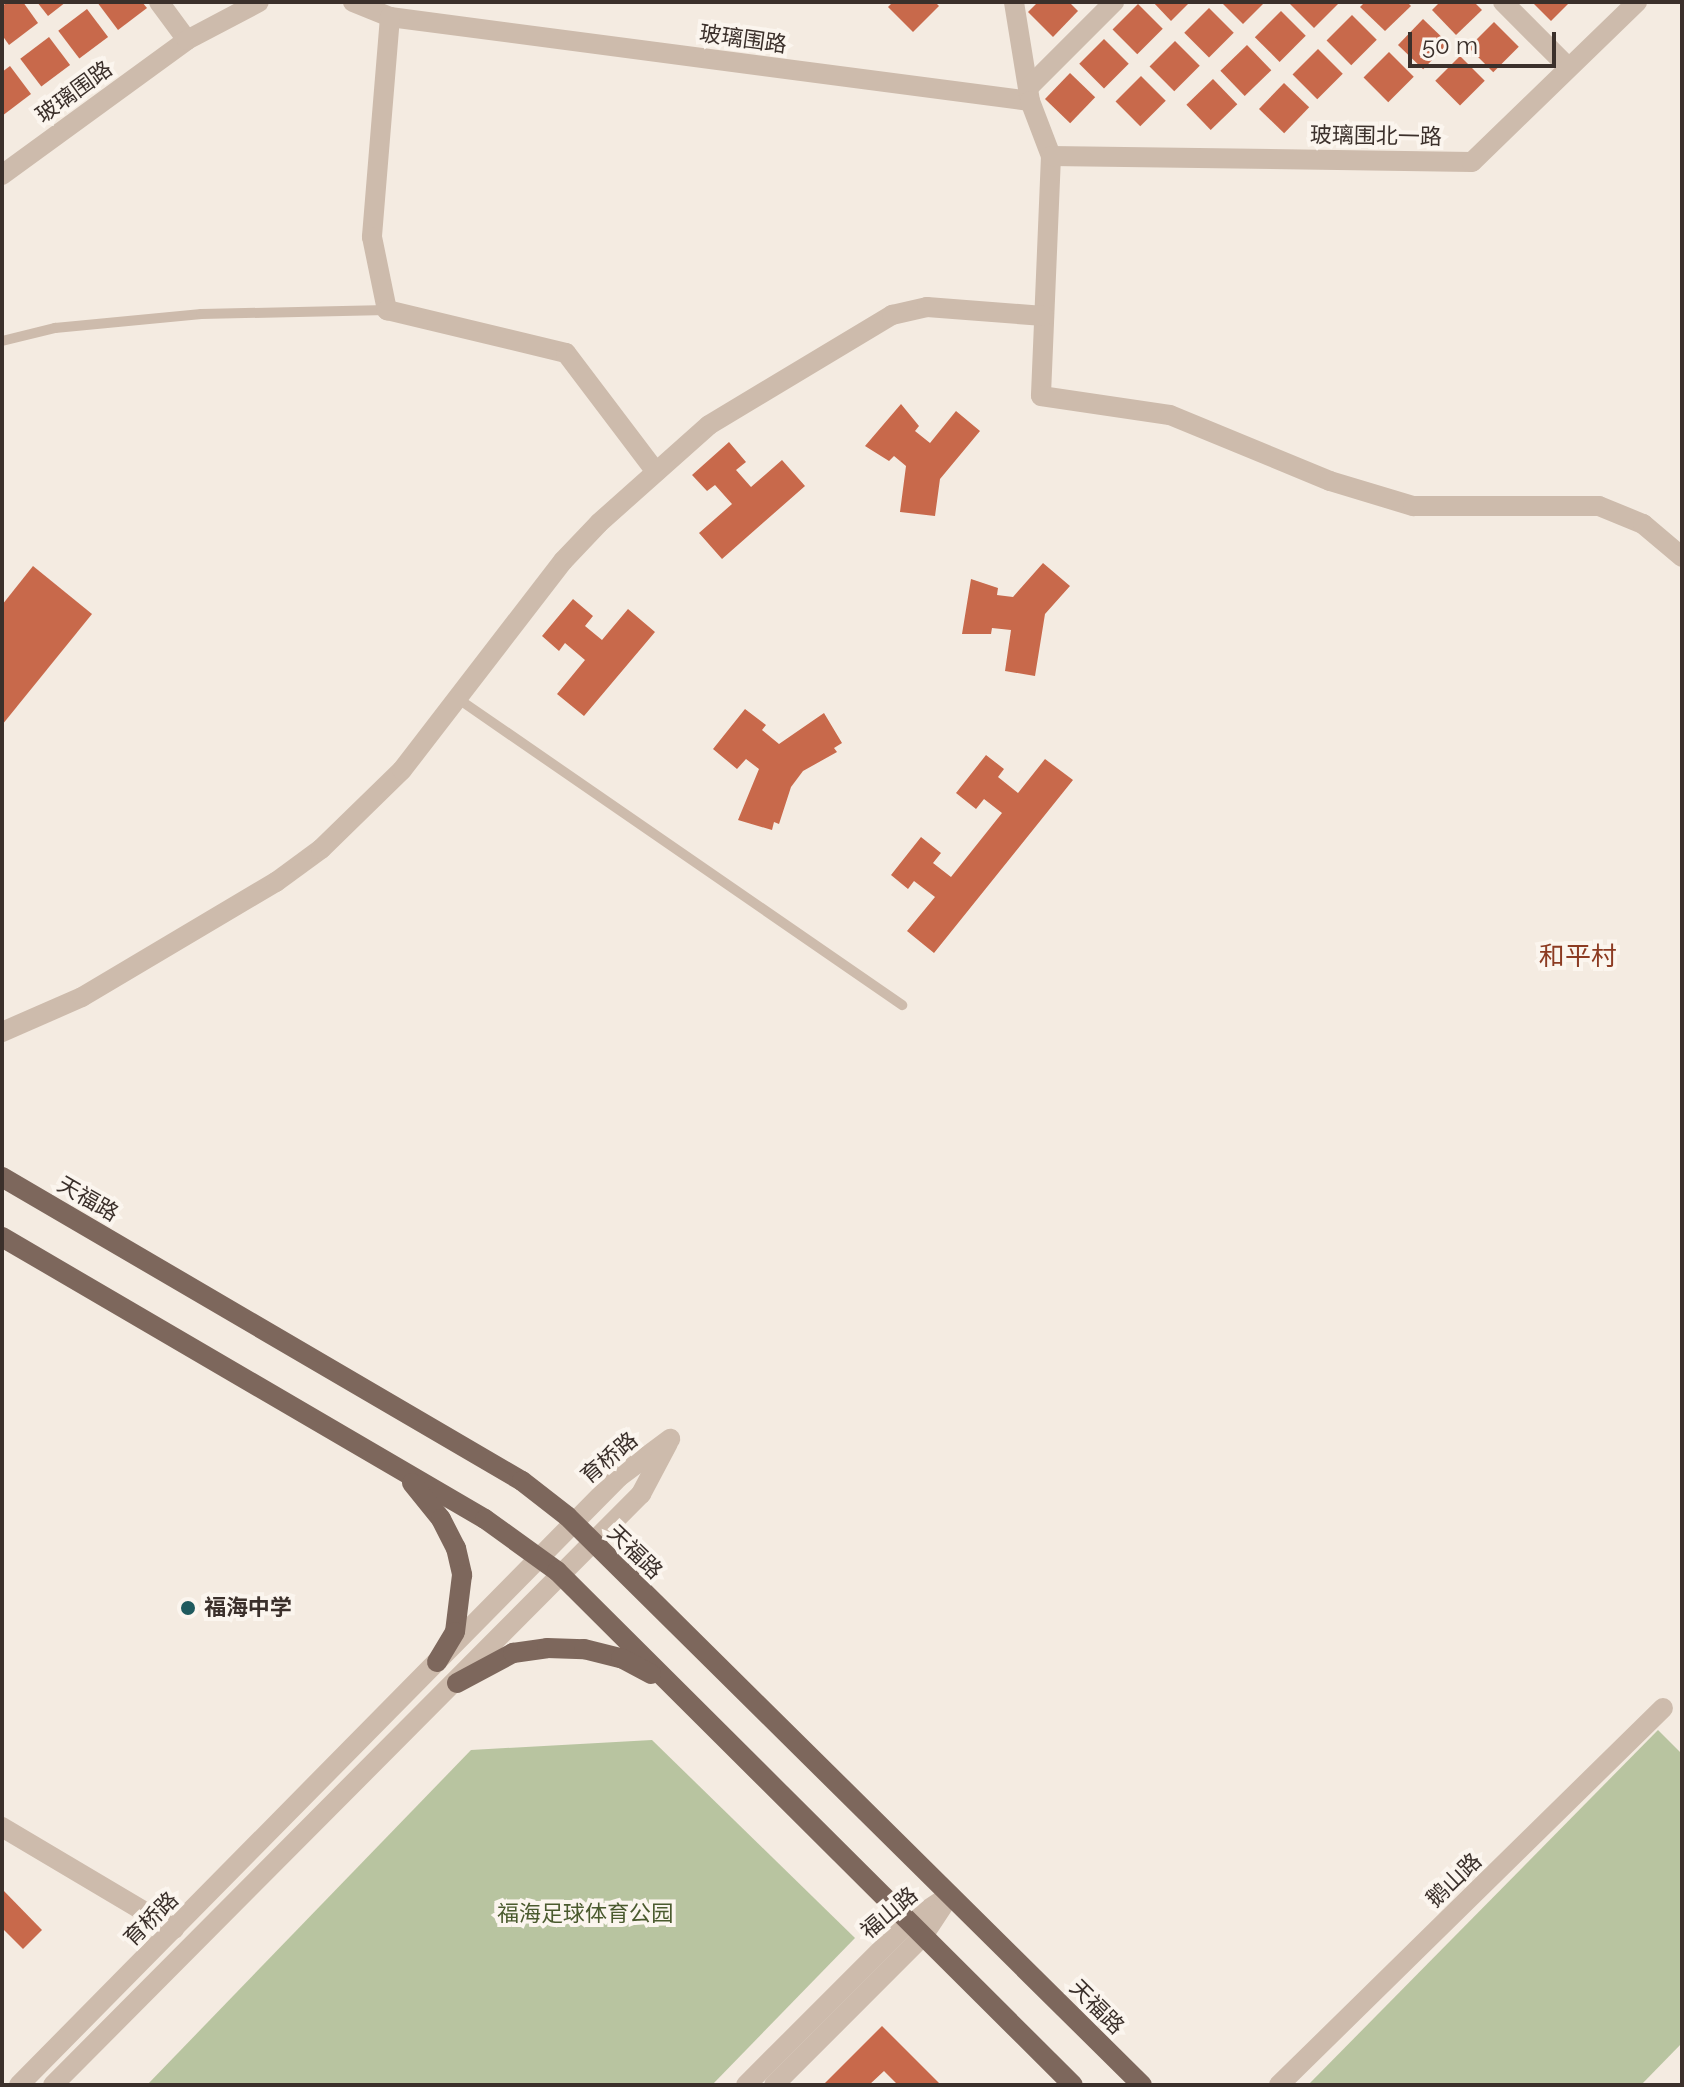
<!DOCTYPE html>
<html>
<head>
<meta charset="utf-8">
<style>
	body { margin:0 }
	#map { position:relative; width:1684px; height:2087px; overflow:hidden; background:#f4ebe1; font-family:Raleway,"Noto Sans SC",sans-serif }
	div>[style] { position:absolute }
	.green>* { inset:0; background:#b8c4a0 }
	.building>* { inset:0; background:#c8694b; transform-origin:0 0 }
	.service>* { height:10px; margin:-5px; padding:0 5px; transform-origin:5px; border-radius:5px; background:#cdbbac }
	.minor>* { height:20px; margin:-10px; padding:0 10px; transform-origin:10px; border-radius:10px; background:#cdbbac }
	.tertiary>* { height:20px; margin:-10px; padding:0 10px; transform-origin:10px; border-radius:10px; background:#cdbbac }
	.primary>* { height:20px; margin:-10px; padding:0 10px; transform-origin:10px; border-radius:10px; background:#7d675c }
	.dots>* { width:22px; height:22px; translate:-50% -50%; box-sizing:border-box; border:4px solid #fbf5ee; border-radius:50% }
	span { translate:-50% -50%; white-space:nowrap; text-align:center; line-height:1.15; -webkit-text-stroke:8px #fbf5ee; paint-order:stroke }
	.street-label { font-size:22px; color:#3b302b }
	.poi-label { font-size:22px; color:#3b302b; font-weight:700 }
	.left { translate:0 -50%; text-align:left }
	.park-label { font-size:22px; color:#4a5a2e }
	.quarter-label { font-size:26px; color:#8c3b22 }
	.frame { position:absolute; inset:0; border:4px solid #3b302b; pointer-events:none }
	.scale { position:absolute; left:1408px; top:32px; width:148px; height:36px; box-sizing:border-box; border:4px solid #3b302b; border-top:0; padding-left:10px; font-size:24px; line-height:28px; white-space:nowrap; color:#3b302b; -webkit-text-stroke:6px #fbf5ee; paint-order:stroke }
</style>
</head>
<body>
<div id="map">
	<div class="green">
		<div style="clip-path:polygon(1658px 1730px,1682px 1754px,1682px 2043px,1641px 2085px,1308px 2085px)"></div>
		<div style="clip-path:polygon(652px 1740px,855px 1938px,712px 2085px,147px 2085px,471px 1750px)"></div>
	</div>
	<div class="building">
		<div style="clip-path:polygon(8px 2px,23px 2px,38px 23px,9px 45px,2px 35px,2px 6px)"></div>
		<div style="clip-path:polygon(37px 2px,66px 2px,48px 16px)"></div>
		<div style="clip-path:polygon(97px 2px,142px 2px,147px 8px,118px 30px)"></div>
		<div style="clip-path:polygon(893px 2px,935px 2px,939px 6px,913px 32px,888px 7px)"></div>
		<div style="clip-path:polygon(1038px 2px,1069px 2px,1078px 11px,1053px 37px,1028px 12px)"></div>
		<div style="clip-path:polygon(1153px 2px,1190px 2px,1171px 21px)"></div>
		<div style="clip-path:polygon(1221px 2px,1265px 2px,1243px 24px)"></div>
		<div style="clip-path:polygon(1288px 2px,1340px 2px,1314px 28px)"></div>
		<div style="clip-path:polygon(1365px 2px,1407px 2px,1411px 6px,1385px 31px,1360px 7px)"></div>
		<div style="clip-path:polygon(1440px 2px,1474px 2px,1482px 10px,1456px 35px,1432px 10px)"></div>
		<div style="clip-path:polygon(1532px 2px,1570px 2px,1551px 21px)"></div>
		<div style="left:1138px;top:4px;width:35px;height:36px;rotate:45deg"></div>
		<div style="left:1209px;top:8px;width:35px;height:35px;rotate:45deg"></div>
		<div style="left:87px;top:9px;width:35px;height:36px;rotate:53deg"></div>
		<div style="left:1281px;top:11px;width:35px;height:37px;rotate:45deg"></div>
		<div style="left:1352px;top:15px;width:35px;height:36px;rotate:45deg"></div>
		<div style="left:1423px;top:19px;width:35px;height:36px;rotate:44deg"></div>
		<div style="left:1494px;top:22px;width:35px;height:36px;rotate:45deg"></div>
		<div style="left:49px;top:37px;width:35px;height:36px;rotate:53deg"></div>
		<div style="left:1104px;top:39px;width:35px;height:35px;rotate:45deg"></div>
		<div style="left:1175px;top:41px;width:35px;height:36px;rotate:45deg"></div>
		<div style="left:1247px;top:45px;width:35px;height:37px;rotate:46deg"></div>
		<div style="left:1318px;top:49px;width:35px;height:36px;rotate:45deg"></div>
		<div style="left:1389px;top:52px;width:35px;height:36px;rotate:45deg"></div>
		<div style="left:1460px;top:56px;width:35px;height:35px;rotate:45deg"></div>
		<div style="clip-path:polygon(10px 66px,31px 94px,2px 116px,2px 72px)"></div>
		<div style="left:1070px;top:73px;width:35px;height:36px;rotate:44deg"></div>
		<div style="left:1141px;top:76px;width:35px;height:36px;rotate:45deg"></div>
		<div style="left:1213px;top:79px;width:35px;height:37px;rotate:46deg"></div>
		<div style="left:1284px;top:83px;width:35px;height:36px;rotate:44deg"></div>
		<div style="clip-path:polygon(901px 404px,919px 426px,915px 431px,930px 443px,956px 411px,980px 431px,940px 479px,935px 516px,900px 512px,906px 466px,894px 456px,889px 461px,865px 446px)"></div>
		<div style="clip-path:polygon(729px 442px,746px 462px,736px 470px,751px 487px,782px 460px,805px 486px,722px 559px,699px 533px,732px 504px,715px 485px,707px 491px,692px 475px)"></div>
		<div style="clip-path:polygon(1043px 563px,1070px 586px,1045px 614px,1035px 676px,1005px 671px,1011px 630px,992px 628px,991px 634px,962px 634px,971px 579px,998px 588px,997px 595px,1013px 597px)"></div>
		<div style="clip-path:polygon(33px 566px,92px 614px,2px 725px,2px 605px)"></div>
		<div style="clip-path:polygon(573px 599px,593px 616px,585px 626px,602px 640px,628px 609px,655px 632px,584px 716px,557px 694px,585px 660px,565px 643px,559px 651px,542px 636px)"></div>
		<div style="clip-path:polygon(745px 709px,766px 725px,762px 730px,779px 744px,824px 713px,842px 743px,834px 748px,837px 752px,803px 771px,791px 787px,779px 824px,774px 822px,772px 830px,738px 820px,759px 769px,746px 759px,737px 769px,713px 749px)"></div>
		<div style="clip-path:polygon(986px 755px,1004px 769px,998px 777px,1018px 793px,1045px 759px,1073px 780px,934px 953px,907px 931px,935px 897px,914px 881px,908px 889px,891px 875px,921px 837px,941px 853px,933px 863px,951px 877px,1002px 813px,984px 799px,976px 809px,956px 793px)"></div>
		<div style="clip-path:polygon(2px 1889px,42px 1930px,23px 1949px,2px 1928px)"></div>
		<div style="clip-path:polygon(882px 2026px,941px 2085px,898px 2085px,884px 2071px,869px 2085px,823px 2085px)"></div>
	</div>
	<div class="service">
		<div style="left:2px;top:341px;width:55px;rotate:-13.8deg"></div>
		<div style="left:55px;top:328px;width:147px;rotate:-5.5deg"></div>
		<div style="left:201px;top:314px;width:186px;rotate:-1.2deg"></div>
		<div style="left:457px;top:698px;width:541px;rotate:34.6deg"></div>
	</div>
	<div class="minor">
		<div style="left:159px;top:2px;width:47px;rotate:53.6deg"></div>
		<div style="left:353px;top:2px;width:40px;rotate:22deg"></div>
		<div style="left:390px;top:17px;width:645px;rotate:7.48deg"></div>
		<div style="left:1030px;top:101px;width:100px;rotate:-99.2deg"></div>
		<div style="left:1503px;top:2px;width:92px;rotate:45deg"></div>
		<div style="left:390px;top:17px;width:221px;rotate:94.7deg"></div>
		<div style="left:372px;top:237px;width:75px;rotate:78.4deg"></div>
		<div style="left:387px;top:310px;width:184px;rotate:13.5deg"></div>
		<div style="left:566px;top:353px;width:149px;rotate:52.9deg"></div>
		<div style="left:1028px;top:88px;width:122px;rotate:-45deg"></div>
		<div style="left:1030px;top:101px;width:59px;rotate:69.1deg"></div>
		<div style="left:1051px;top:156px;width:240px;rotate:92.4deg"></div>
		<div style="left:1041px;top:396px;width:130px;rotate:8.4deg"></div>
		<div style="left:1170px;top:415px;width:173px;rotate:22.4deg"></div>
		<div style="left:1330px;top:481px;width:87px;rotate:16.8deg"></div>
		<div style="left:1413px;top:506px;width:186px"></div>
		<div style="left:1599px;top:506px;width:48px;rotate:22.2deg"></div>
		<div style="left:1643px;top:524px;width:51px;rotate:40.2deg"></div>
		<div style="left:1051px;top:156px;width:421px;rotate:0.8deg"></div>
		<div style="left:1472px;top:162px;width:230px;rotate:-44.1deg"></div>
		<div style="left:2px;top:175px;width:229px;rotate:-36.1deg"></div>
		<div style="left:187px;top:40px;width:81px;rotate:-27.8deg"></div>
		<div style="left:2px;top:1032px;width:87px;rotate:-23.6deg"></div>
		<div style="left:82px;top:997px;width:226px;rotate:-30.7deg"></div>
		<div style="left:276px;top:882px;width:56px;rotate:-36.3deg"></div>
		<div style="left:321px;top:849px;width:113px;rotate:-44.3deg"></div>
		<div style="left:402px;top:770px;width:264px;rotate:-52.4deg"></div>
		<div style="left:563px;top:561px;width:52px;rotate:-46.5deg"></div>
		<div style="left:599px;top:523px;width:147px;rotate:-41.7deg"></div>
		<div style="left:709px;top:425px;width:214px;rotate:-31deg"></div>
		<div style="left:892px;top:315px;width:36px;rotate:-13deg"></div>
		<div style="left:927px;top:307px;width:117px;rotate:4.4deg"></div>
		<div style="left:2px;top:1827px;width:200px;rotate:30.7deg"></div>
	</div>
	<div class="tertiary">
		<div style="left:19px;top:2085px;width:854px;rotate:-45.38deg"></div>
		<div style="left:619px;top:1477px;width:64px;rotate:-36.7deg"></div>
		<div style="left:53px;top:2085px;width:834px;rotate:-45.15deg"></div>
		<div style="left:641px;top:1494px;width:58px;rotate:-62.1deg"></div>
		<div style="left:746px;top:2085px;width:231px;rotate:-45deg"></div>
		<div style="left:909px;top:1922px;width:49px;rotate:-33.4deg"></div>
		<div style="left:774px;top:2085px;width:211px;rotate:-45deg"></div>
		<div style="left:923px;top:1936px;width:42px;rotate:-56.7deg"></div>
		<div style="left:1279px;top:2085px;width:538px;rotate:-44.47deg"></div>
	</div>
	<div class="primary">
		<div style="left:2px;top:1177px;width:602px;rotate:30.31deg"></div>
		<div style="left:522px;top:1481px;width:57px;rotate:37.9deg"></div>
		<div style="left:567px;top:1516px;width:809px;rotate:44.7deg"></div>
		<div style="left:2px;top:1237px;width:559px;rotate:30.28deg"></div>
		<div style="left:485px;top:1519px;width:89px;rotate:35.8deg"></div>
		<div style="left:557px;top:1571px;width:728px;rotate:44.89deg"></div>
		<div style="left:412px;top:1483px;width:46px;rotate:51.1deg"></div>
		<div style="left:441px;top:1519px;width:33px;rotate:63deg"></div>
		<div style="left:456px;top:1548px;width:28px;rotate:77deg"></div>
		<div style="left:462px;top:1575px;width:57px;rotate:97deg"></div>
		<div style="left:455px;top:1632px;width:35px;rotate:121deg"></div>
		<div style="left:457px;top:1683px;width:64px;rotate:-28.2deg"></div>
		<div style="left:513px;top:1653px;width:34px;rotate:-8deg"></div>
		<div style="left:547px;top:1648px;width:37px;rotate:2deg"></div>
		<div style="left:584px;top:1649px;width:38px;rotate:14deg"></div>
		<div style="left:621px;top:1658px;width:34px;rotate:28deg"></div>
	</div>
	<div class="dots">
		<div style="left:188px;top:1608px;background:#1f5a5e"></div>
	</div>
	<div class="street-label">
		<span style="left:743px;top:39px;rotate:8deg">玻璃围路</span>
		<span style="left:74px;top:92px;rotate:-36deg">玻璃围路</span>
		<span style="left:1376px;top:136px;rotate:1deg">玻璃围北一路</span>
		<span style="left:88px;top:1199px;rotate:30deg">天福路</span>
		<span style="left:609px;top:1458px;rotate:-40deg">育桥路</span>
		<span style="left:635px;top:1552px;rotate:44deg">天福路</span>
		<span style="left:1454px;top:1880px;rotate:-44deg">鹅山路</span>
		<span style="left:889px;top:1913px;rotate:-40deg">福山路</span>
		<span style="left:151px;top:1919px;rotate:-45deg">育桥路</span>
		<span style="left:1097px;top:2007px;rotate:45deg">天福路</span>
	</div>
	<div class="poi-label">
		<span class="left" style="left:204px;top:1608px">福海中学</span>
	</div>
	<div class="park-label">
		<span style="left:585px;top:1914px">福海足球体育公园</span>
	</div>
	<div class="quarter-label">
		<span style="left:1578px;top:957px">和平村</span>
	</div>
	<div class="frame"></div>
	<div class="scale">50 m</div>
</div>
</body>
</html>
